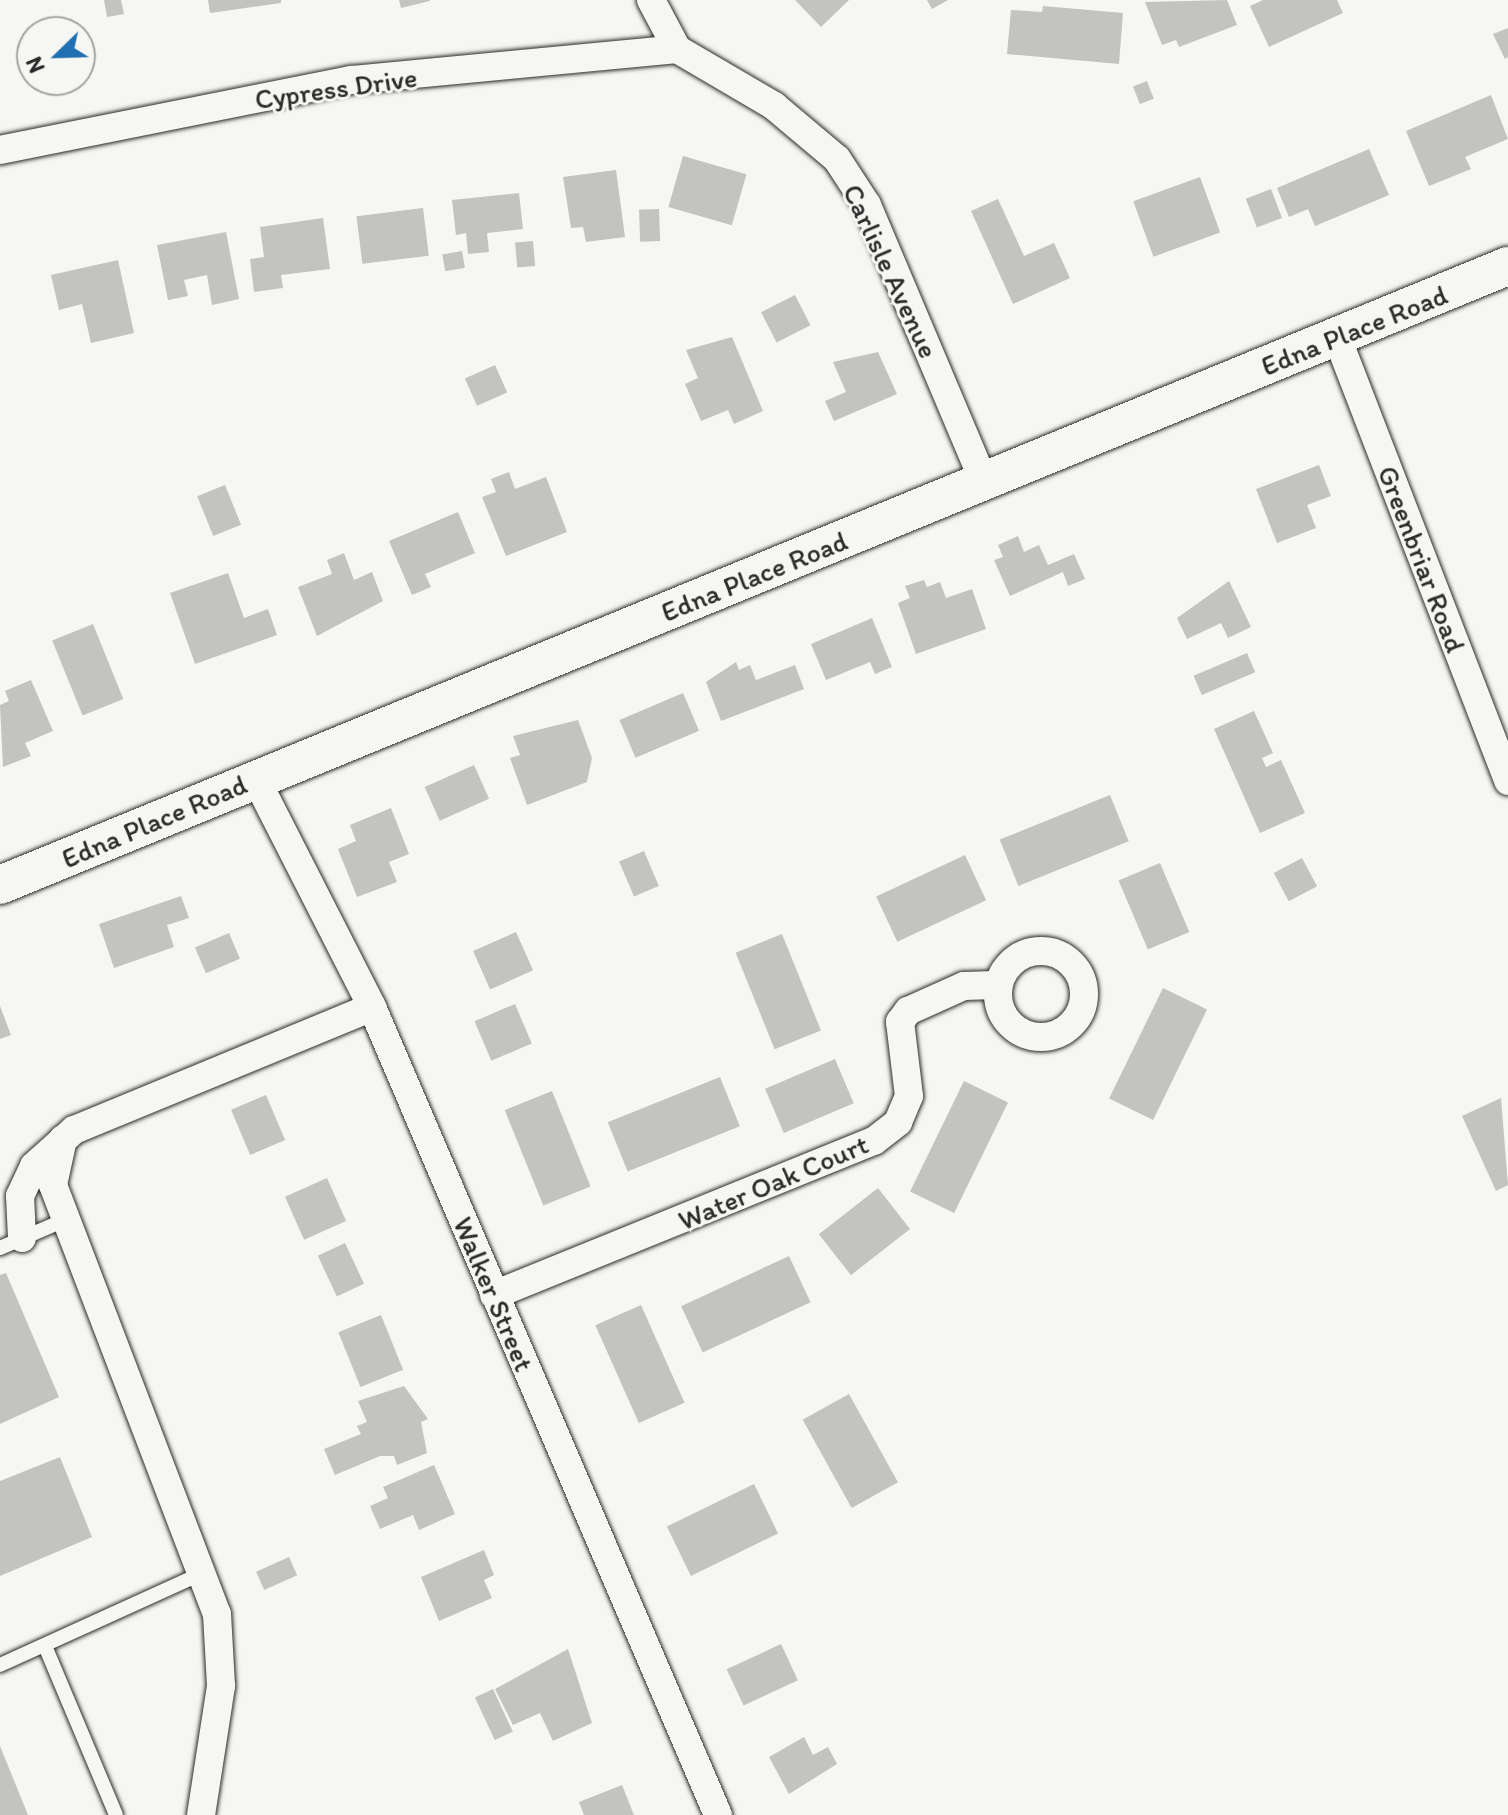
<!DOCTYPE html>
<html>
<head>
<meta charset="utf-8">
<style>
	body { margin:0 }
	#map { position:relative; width:1508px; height:1815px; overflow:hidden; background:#f6f6f2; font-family:Itim,sans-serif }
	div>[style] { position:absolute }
	.building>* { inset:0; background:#c3c3c0; transform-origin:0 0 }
	.roads { filter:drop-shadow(0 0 2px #2b2b2b) drop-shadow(0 0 2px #2b2b2b) }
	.lane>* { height:14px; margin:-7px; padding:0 7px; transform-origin:7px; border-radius:7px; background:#f6f6f2 }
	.street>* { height:28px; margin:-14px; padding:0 14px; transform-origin:14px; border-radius:14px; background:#f6f6f2 }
	.street>.ring { margin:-14px; padding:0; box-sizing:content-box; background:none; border:28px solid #f6f6f2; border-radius:50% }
	.secondary>* { height:38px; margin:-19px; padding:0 19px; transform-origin:19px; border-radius:19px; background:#f6f6f2 }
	span { translate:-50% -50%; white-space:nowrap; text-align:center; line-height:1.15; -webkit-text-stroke:6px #f6f6f2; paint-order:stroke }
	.street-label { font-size:28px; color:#2b2b2b }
	.north { position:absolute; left:16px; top:16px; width:80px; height:80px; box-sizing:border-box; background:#f6f6f2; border:2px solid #a5a5a2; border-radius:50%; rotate:247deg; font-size:22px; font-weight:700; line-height:32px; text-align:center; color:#2b2b2b }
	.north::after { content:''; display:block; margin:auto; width:28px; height:36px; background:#1f6fb2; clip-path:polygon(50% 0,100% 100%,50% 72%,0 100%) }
</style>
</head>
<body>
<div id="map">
	<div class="building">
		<div style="clip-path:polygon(104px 0,121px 0,124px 14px,107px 17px)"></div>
		<div style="clip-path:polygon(208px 0,281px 0,281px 3px,210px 13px)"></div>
		<div style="clip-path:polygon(399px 0,430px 0,430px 1px,401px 8px)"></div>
		<div style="clip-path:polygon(795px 0,849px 0,821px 27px)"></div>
		<div style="clip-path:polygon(927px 0,948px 0,932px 9px)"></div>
		<div style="clip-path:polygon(1227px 0,1237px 25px,1179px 47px,1176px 40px,1162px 45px,1145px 2px)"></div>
		<div style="clip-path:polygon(1263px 0,1337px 0,1343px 13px,1269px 47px,1250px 6px)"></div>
		<div style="clip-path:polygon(1043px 6px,1123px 13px,1119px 64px,1007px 54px,1011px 10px,1042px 12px)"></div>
		<div style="clip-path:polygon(1508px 28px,1508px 57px,1505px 59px,1493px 34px)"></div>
		<div style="left:1147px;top:81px;width:19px;height:15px;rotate:69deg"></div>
		<div style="clip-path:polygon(1491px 95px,1508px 139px,1465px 157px,1471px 169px,1429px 186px,1406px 131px)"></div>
		<div style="clip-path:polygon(1369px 149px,1389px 195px,1315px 226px,1308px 209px,1289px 217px,1277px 188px)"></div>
		<div style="left:683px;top:156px;width:66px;height:53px;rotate:16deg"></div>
		<div style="clip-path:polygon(616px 170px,625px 237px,586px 242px,583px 227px,571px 228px,563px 177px)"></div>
		<div style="left:1200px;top:177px;width:59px;height:71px;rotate:70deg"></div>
		<div style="left:1271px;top:189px;width:31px;height:27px;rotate:69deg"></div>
		<div style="clip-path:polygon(519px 193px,523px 229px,487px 233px,489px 252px,468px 254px,466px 233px,456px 235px,452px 200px)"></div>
		<div style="clip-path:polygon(998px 199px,1024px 256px,1054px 243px,1070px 278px,1013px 304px,971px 211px)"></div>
		<div style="left:423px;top:208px;width:48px;height:67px;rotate:83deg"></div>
		<div style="left:659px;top:209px;width:32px;height:20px;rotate:88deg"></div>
		<div style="clip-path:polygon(323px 218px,330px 269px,281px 275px,283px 288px,254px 292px,250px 259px,264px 257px,260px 227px)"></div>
		<div style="clip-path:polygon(226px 232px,239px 299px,212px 305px,207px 275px,184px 280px,188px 296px,168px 300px,157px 245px)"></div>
		<div style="left:533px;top:241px;width:25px;height:18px;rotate:85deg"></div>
		<div style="left:462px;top:251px;width:17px;height:20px;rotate:80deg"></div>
		<div style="clip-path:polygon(118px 260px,134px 333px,91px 343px,82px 304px,59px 310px,51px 275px)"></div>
		<div style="left:795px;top:295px;width:34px;height:38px;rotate:63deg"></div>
		<div style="clip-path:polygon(732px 337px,763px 411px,734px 424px,728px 410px,701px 421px,685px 384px,698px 378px,686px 350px)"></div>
		<div style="clip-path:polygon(878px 352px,897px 394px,834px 421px,825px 401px,846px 392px,833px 362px)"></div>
		<div style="left:495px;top:365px;width:30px;height:33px;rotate:66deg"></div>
		<div style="clip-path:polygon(1319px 465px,1331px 496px,1307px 505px,1316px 528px,1277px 543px,1256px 489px)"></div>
		<div style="clip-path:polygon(509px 472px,515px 489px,546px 477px,567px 532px,506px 556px,482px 497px,496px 492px,491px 479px)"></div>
		<div style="left:225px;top:485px;width:43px;height:30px;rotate:68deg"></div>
		<div style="clip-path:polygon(458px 512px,475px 553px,425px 574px,431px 587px,412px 595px,389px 541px)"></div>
		<div style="clip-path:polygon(1018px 536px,1024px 552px,1039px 545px,1048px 565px,1074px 554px,1085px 579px,1068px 586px,1063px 572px,1010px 596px,994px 560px,1003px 557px,998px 545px)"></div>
		<div style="clip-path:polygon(344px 553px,354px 580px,372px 572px,383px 601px,317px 636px,298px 587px,332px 574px,327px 560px)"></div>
		<div style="clip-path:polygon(228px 573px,244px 618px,268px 609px,277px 635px,195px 664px,170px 593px)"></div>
		<div style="clip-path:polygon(924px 580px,927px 587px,940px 582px,946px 598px,972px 589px,986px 629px,916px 654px,898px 603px,910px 598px,905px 586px)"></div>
		<div style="clip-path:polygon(1229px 581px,1251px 627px,1228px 638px,1221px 623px,1187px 639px,1177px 618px)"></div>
		<div style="clip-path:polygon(872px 618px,892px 667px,875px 674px,870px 662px,826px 680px,811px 644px)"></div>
		<div style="left:93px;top:624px;width:81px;height:44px;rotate:68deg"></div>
		<div style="left:1247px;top:653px;width:21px;height:58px;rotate:67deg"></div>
		<div style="clip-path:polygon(736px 662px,739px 670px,750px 665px,756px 680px,795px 665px,804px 689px,721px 721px,706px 682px)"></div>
		<div style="clip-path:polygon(31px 680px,53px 731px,25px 743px,31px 756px,3px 767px,0 705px,9px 701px,5px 691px)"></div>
		<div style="left:683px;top:693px;width:41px;height:69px;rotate:67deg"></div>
		<div style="clip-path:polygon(1254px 711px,1273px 753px,1262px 758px,1266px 767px,1281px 760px,1305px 813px,1260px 833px,1214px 729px)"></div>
		<div style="clip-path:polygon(578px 720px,592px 758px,587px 782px,527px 805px,510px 758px,520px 755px,513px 736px)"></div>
		<div style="left:474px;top:765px;width:37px;height:54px;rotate:66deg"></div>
		<div style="left:1110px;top:795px;width:50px;height:119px;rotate:68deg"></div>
		<div style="clip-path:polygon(391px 808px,409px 854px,389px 862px,397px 882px,357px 897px,338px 849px,356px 841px,350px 825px)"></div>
		<div style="left:644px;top:851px;width:38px;height:27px;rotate:67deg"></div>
		<div style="left:965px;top:855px;width:50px;height:98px;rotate:65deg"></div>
		<div style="left:1302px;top:858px;width:32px;height:32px;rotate:62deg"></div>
		<div style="left:1160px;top:863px;width:75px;height:45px;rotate:67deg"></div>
		<div style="clip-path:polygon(181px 896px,189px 918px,167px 925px,174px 947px,114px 968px,99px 924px)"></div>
		<div style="left:516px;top:932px;width:42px;height:47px;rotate:66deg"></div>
		<div style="left:229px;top:933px;width:28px;height:37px;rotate:67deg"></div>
		<div style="left:782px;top:934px;width:104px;height:50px;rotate:68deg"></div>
		<div style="left:1163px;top:988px;width:49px;height:123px;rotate:26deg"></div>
		<div style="left:515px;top:1004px;width:43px;height:44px;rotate:67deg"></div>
		<div style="clip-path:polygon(0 1006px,11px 1035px,0 1039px)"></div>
		<div style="left:835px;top:1059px;width:48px;height:76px;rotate:67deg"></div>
		<div style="left:720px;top:1077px;width:53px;height:121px;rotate:68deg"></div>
		<div style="left:964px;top:1081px;width:49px;height:123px;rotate:26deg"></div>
		<div style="left:552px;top:1091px;width:103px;height:51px;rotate:68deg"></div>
		<div style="left:266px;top:1095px;width:49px;height:38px;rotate:67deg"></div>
		<div style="clip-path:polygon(1501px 1098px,1508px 1185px,1496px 1191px,1462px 1116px)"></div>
		<div style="left:327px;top:1178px;width:47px;height:46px;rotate:66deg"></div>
		<div style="left:878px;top:1188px;width:52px;height:75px;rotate:52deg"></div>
		<div style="left:345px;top:1243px;width:45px;height:30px;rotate:65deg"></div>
		<div style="left:789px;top:1256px;width:51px;height:119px;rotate:65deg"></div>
		<div style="clip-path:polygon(6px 1273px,59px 1397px,0 1424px,0 1275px)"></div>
		<div style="left:641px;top:1305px;width:107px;height:50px;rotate:66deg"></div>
		<div style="left:381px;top:1315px;width:59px;height:46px;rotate:68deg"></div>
		<div style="clip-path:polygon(404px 1386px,428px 1419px,421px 1422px,427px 1453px,397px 1465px,394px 1456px,380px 1456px,335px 1475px,324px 1449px,361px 1434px,357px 1426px,367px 1422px,358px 1401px)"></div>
		<div style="left:849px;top:1394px;width:101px;height:53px;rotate:61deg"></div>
		<div style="clip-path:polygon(60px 1457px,92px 1537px,0 1576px,0 1481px)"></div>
		<div style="clip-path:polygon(434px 1465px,455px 1514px,419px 1530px,413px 1515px,380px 1529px,370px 1506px,388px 1498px,383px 1487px)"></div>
		<div style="left:754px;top:1484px;width:55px;height:97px;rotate:64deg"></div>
		<div style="clip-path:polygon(484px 1550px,494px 1575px,484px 1580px,492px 1598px,439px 1621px,421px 1577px)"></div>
		<div style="left:289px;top:1557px;width:20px;height:36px;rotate:66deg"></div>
		<div style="left:781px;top:1644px;width:40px;height:60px;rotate:65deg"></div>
		<div style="clip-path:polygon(568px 1649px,592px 1723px,553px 1741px,540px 1713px,513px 1725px,495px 1689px)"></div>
		<div style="left:493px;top:1689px;width:47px;height:20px;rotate:65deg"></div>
		<div style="clip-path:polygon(804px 1737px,813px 1755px,828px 1747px,837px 1764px,789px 1794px,769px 1757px)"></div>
		<div style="clip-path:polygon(0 1746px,28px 1815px,0 1815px)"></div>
		<div style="clip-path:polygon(622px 1785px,634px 1815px,584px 1815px,579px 1802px)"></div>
	</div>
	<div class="roads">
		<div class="lane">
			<div style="left:0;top:1248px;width:73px;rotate:-23.4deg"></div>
			<div style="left:45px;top:1646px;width:183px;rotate:67.2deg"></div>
			<div style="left:0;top:1665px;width:221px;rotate:-24.4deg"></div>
		</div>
		<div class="street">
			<div style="left:651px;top:0;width:55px;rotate:62deg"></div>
			<div style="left:677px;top:49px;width:113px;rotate:30.4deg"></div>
			<div style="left:774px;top:106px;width:82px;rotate:40.1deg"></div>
			<div style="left:837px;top:159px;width:55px;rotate:56.9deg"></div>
			<div style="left:867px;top:205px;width:301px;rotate:67.1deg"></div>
			<div style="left:0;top:150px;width:358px;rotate:-11.3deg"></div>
			<div style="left:351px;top:80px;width:327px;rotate:-5.4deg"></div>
			<div style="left:1337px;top:337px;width:476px;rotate:68.9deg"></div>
			<div style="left:256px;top:779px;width:256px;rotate:63deg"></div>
			<div style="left:372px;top:1007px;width:879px;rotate:66.82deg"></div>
			<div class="ring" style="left:998px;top:951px;width:58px;height:58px"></div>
			<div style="left:63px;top:1139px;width:47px;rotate:102.3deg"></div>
			<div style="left:53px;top:1185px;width:459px;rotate:69.1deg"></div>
			<div style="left:217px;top:1614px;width:72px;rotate:86.8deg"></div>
			<div style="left:221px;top:1686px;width:131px;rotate:98.8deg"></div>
			<div style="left:22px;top:1238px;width:42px;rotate:-92.7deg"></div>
			<div style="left:20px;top:1196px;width:33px;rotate:-65deg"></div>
			<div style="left:34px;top:1166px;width:54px;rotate:-42deg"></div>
			<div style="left:74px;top:1130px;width:322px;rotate:-22.4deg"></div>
			<div style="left:494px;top:1295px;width:410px;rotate:-22.1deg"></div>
			<div style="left:874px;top:1141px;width:31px;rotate:-38deg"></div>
			<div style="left:898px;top:1122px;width:28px;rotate:-67deg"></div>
			<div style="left:909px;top:1096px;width:75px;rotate:-96.9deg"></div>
			<div style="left:900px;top:1022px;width:14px;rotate:-54deg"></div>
			<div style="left:908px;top:1011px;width:61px;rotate:-24.1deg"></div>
			<div style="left:964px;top:986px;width:31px;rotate:-2deg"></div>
		</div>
		<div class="secondary">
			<div style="left:0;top:885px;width:1630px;rotate:-22.32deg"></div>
		</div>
	</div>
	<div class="street-label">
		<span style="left:336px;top:88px;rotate:-8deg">Cypress Drive</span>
		<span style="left:891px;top:271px;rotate:65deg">Carlisle Avenue</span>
		<span style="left:1354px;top:330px;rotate:-22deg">Edna Place Road</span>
		<span style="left:1422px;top:559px;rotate:69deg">Greenbriar Road</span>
		<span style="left:754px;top:576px;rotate:-22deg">Edna Place Road</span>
		<span style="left:154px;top:821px;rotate:-23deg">Edna Place Road</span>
		<span style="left:773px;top:1182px;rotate:-23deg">Water Oak Court</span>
		<span style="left:494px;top:1294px;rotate:67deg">Walker Street</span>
	</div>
	<div class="north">N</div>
</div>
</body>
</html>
